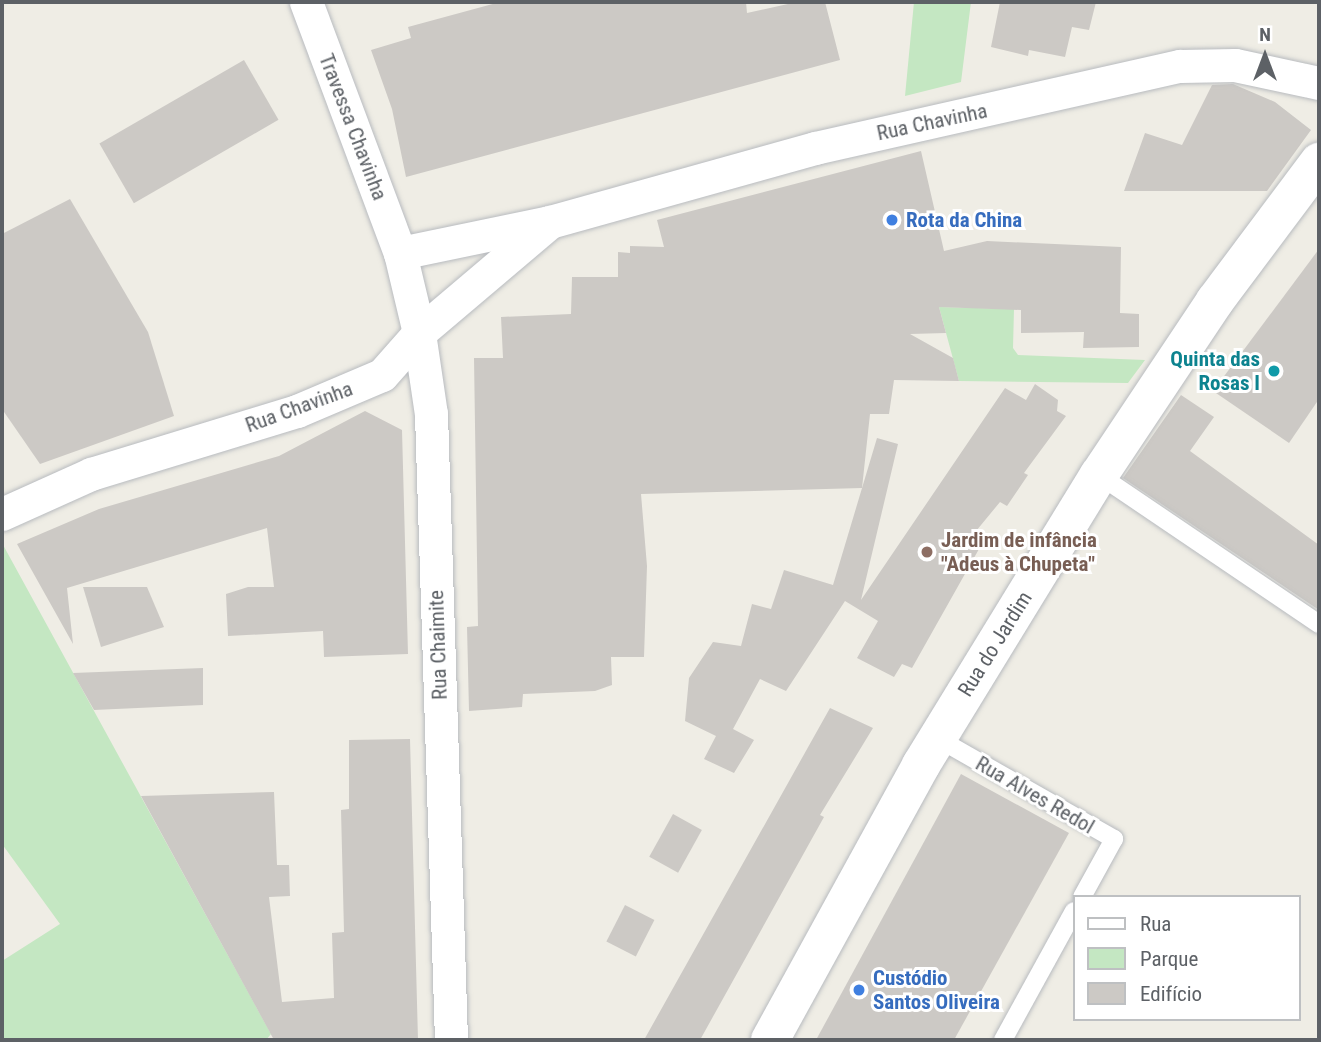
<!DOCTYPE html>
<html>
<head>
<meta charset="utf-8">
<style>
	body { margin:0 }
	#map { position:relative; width:1321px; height:1042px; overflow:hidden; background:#efede5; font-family:"Roboto Condensed",sans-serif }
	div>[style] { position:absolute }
	.green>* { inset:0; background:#c4e7c2 }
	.building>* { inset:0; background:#ccc9c5; transform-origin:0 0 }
	.roads { filter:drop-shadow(0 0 2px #b8bbbf) drop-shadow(0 0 2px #b8bbbf) }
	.lane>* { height:18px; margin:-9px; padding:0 9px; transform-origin:9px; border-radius:9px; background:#fff }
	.street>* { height:33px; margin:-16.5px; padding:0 16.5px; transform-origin:16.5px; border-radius:16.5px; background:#fff }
	.secondary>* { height:38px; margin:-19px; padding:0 19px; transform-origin:19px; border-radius:19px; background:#fff }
	.dots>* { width:19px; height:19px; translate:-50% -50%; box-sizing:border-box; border:4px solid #fff; border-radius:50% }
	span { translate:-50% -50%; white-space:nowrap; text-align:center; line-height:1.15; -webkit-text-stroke:6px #fff; paint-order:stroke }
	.street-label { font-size:21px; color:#5d6166 }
	.shop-label { font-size:21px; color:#366cbe; font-weight:700 }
	.left { translate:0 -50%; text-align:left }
	.culture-label { font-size:21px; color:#0d838f; font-weight:700 }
	.right { translate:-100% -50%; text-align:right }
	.education-label { font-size:21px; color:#785e54; font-weight:700 }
	.frame { position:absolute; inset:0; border:4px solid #5d6166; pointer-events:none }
	.legend { position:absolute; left:1073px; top:895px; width:228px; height:126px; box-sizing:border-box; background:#fff; border:2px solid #bec0c2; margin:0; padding:9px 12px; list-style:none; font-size:21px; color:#5d6166 }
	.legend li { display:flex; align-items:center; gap:14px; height:35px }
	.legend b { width:35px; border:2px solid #bec0c2 }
	.north { position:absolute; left:1230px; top:21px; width:70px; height:70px; -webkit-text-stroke:5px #fff; paint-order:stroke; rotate:0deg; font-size:19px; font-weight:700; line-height:28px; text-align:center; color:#5d6166 }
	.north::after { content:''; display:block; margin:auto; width:24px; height:32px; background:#5d6166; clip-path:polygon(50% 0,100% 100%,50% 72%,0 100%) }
</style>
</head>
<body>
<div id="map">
	<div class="green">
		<div style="clip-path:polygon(914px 2px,971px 2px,961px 82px,905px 96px)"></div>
		<div style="clip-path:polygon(939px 307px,1014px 309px,1013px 348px,1018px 355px,1145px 360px,1128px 383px,959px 381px)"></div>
		<div style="clip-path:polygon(2px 543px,271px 1034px,266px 1040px,2px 1040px,2px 961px,60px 924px,2px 844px)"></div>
	</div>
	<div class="building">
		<div style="clip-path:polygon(500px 2px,746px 2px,747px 13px,797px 2px,825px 2px,840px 60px,406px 177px,392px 109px,371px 50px,411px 38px,408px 27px)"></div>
		<div style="clip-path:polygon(1000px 2px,1096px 2px,1089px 30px,1072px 27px,1065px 57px,1029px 50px,1028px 56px,991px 47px)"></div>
		<div style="left:244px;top:60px;width:69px;height:167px;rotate:60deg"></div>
		<div style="clip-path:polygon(1233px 84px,1275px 102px,1311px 130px,1267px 191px,1124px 191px,1145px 133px,1182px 145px,1212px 85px)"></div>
		<div style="clip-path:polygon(921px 151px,944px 251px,987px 241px,1121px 247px,1120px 313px,1139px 314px,1139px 347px,1083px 348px,1084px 332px,1021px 333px,1021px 310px,939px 307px,946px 333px,910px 334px,953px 358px,959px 381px,894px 380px,889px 414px,870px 414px,862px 488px,641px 494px,647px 566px,644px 657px,611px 657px,612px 685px,595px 691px,523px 694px,522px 707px,469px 711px,467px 627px,478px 626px,474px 358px,503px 358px,501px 317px,571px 314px,572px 277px,618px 277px,618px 252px,630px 253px,630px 246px,664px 247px,657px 220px)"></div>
		<div style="clip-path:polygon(70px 199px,148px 332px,174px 416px,40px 464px,2px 409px,2px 234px)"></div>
		<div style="clip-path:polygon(1319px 249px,1319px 399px,1289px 443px,1213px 391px)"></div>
		<div style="clip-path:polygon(1035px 384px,1058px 400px,1057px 411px,1066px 416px,1024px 473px,1028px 475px,1007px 506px,1000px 502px,967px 542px,979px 549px,912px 668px,902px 664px,894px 677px,857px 658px,878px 621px,845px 601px,786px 691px,760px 679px,733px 729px,754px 740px,734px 773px,704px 759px,716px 736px,685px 721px,689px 678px,713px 642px,741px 646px,752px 604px,771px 609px,784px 570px,833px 585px,877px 438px,898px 444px,861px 600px,1005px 388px,1026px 400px)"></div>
		<div style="clip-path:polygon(1181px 395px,1214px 417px,1190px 451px,1319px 545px,1319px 610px,1123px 478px)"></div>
		<div style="clip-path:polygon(365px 411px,402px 430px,408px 654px,324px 657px,323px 631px,228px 636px,226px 594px,248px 587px,274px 587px,267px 528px,67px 588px,73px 644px,17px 544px,99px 509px,279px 456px)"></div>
		<div style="clip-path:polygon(83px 587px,147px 587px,164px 627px,101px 647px)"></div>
		<div style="clip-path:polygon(203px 668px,203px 705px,94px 710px,73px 673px)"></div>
		<div style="clip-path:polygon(830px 708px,873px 728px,820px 815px,824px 817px,700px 1040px,644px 1040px)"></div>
		<div style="clip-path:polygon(410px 739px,418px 1040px,274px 1040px,141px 796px,274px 792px,277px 865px,289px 865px,290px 896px,269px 897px,282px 1002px,334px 998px,332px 933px,344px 932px,341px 810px,349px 809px,349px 740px)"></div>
		<div style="clip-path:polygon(961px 774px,1069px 833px,954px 1040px,816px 1040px)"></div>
		<div style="left:673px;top:814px;width:33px;height:49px;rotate:29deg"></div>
		<div style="left:625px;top:905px;width:33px;height:41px;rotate:27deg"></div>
	</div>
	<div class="roads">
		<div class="lane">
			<div style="left:1099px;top:475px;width:266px;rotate:34.1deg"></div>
			<div style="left:937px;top:738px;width:204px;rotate:29.7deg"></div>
			<div style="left:1114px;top:839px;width:66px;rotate:118.9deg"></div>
			<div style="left:1003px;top:1040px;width:147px;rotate:-61.2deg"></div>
		</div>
		<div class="street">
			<div style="left:306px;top:2px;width:268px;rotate:69.5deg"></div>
			<div style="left:400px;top:253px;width:82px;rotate:76.6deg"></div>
			<div style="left:419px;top:333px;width:82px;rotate:81.6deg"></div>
			<div style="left:431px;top:414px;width:626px;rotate:88.17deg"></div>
			<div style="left:400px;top:253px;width:148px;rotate:-11.7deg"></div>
			<div style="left:2px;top:514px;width:98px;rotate:-24.2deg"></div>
			<div style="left:91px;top:474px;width:215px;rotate:-17deg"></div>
			<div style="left:297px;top:411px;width:92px;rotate:-23deg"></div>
			<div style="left:382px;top:375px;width:56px;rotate:-48.6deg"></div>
			<div style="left:419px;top:333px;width:172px;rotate:-40.3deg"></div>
			<div style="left:550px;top:222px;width:275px;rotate:-15.6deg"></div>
			<div style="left:815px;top:148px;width:374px;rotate:-12.7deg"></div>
			<div style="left:1180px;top:66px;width:55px;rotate:-1deg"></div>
			<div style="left:1235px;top:65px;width:86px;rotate:12.1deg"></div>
		</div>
		<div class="secondary">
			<div style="left:770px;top:1040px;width:314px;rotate:-61.2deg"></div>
			<div style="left:921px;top:765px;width:340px;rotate:-58.5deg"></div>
			<div style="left:1099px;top:475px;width:209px;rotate:-56.3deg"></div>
			<div style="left:1215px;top:301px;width:174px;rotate:-53.2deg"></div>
		</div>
	</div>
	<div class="dots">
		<div style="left:892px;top:220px;background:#3f7fe0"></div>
		<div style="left:1274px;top:371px;background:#0f9aa8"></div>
		<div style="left:927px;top:552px;background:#8d6e63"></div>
		<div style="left:859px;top:990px;background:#3f7fe0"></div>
	</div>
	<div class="street-label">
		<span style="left:932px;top:122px;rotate:-12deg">Rua Chavinha</span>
		<span style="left:353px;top:127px;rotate:69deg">Travessa Chavinha</span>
		<span style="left:299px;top:407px;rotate:-20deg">Rua Chavinha</span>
		<span style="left:995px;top:644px;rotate:-58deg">Rua do Jardim</span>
		<span style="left:438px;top:645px;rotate:-92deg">Rua Chaimite</span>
		<span style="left:1035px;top:795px;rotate:30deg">Rua Alves Redol</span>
	</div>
	<div class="shop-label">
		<span class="left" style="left:906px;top:220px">Rota da China</span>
		<span class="left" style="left:873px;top:990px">Custódio<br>Santos Oliveira</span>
	</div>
	<div class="culture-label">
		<span class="right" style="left:1260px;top:371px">Quinta das<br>Rosas I</span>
	</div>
	<div class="education-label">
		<span class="left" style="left:941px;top:552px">Jardim de infância<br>"Adeus à Chupeta"</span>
	</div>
	<div class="frame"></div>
	<ul class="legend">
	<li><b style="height:9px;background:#fff"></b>Rua</li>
	<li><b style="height:19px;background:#c4e7c2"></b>Parque</li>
	<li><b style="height:19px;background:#ccc9c5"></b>Edifício</li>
	</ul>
	<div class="north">N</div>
</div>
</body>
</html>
